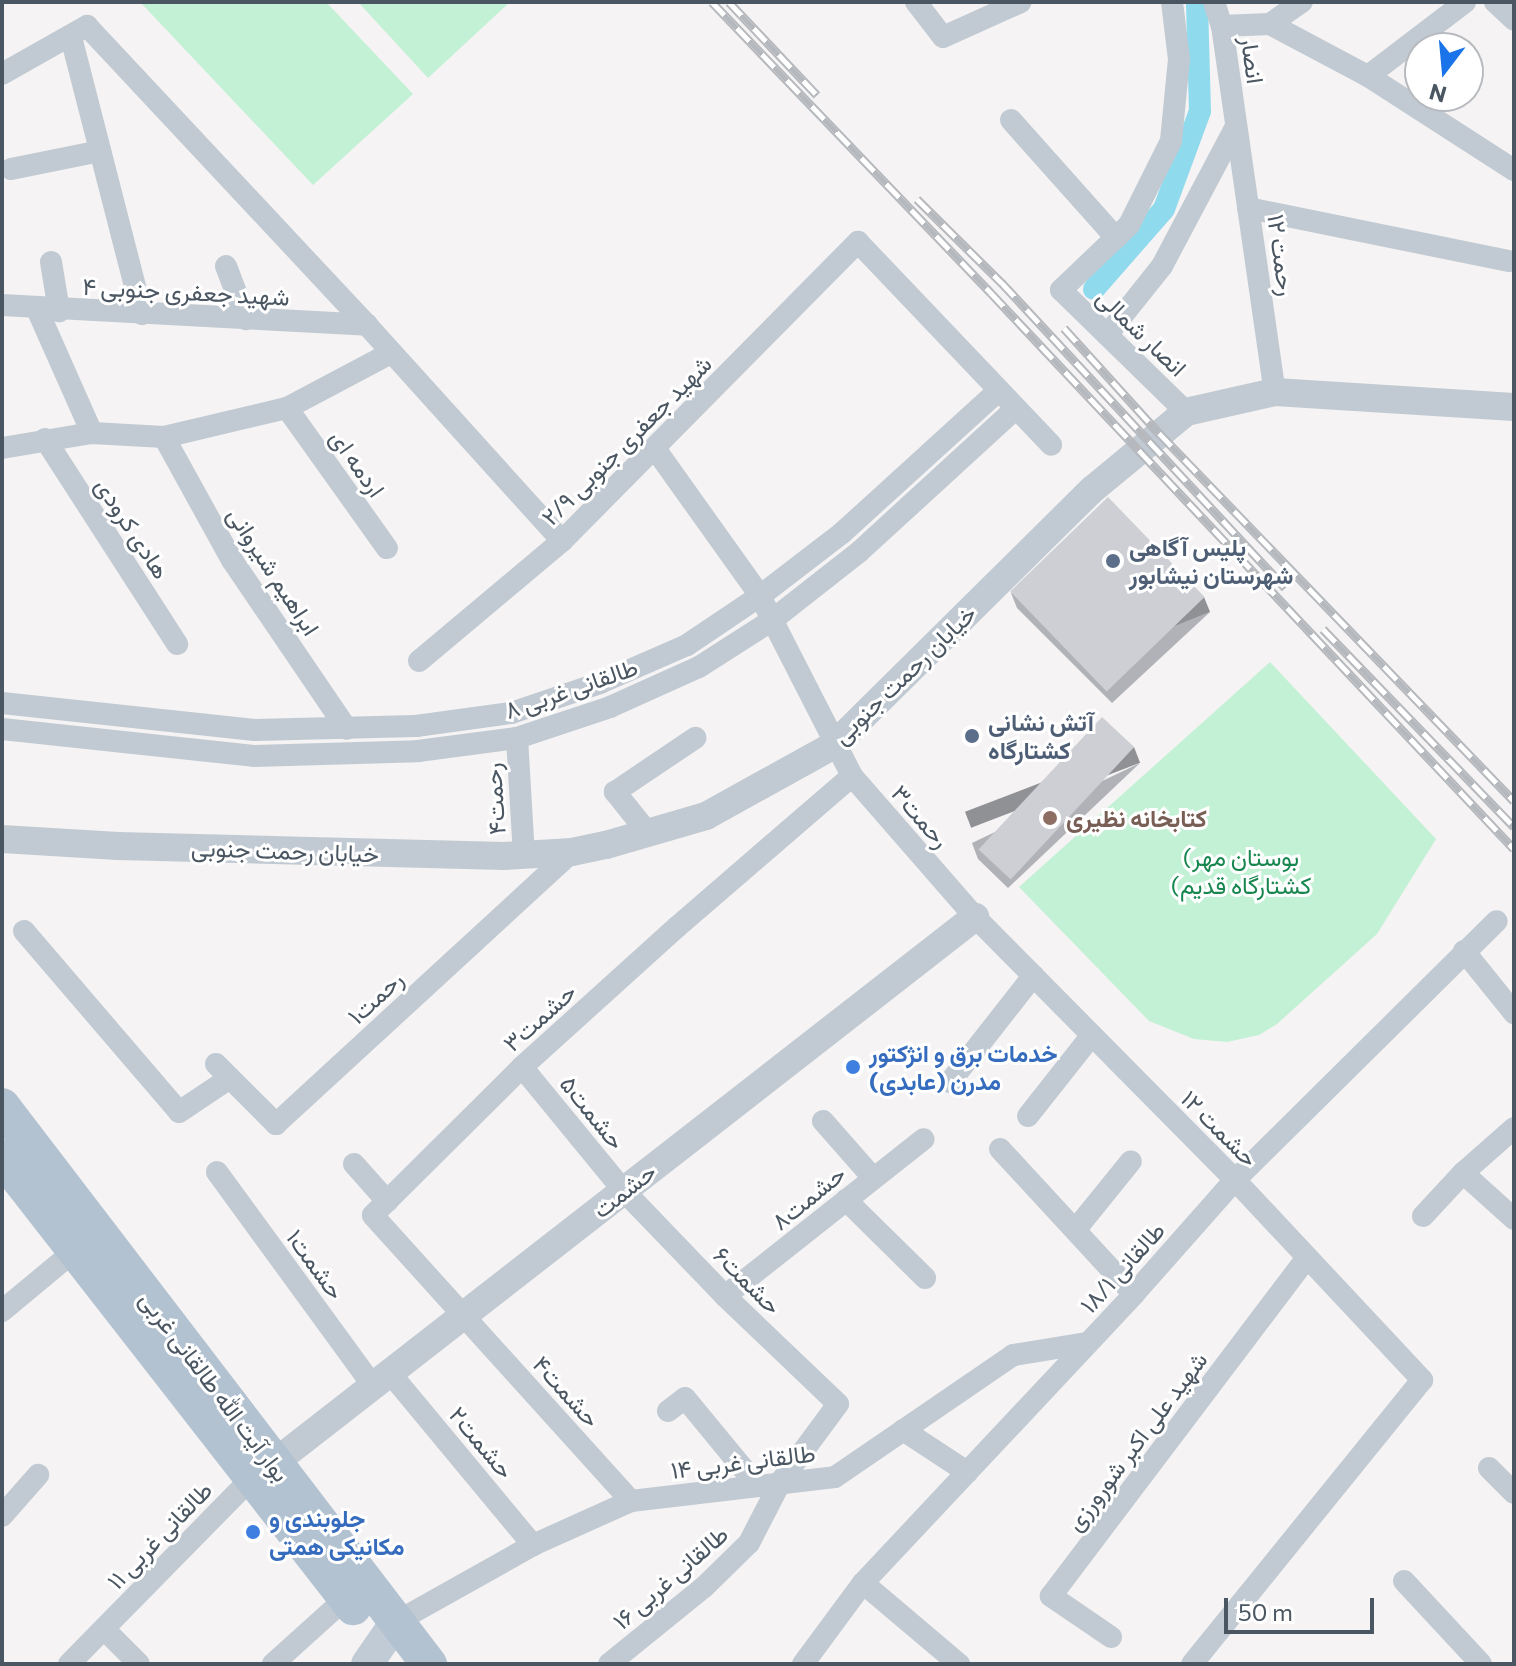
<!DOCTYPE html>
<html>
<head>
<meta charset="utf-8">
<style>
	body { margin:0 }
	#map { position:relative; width:1516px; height:1666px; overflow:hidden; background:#f5f3f3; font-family:Commissioner,Vazirmatn,sans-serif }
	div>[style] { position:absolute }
	.green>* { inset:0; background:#c3f1d5 }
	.canal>* { height:22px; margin:-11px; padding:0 11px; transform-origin:11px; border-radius:11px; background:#90daee }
	.minor>* { height:22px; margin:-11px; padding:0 11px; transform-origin:11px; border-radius:11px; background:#c1cad2 }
	.tertiary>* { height:28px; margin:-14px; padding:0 14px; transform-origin:14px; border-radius:14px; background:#c1cad2 }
	.secondary>* { height:32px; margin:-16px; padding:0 16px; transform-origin:16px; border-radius:16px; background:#c1cbd6 }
	.primary>* { height:36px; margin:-18px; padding:0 18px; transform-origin:18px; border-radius:18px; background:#b3c2d1 }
	.rail>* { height:9px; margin-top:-4.5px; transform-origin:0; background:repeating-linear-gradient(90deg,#fff 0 18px,#b5b8bd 0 36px); box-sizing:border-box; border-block:2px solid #b5b8bd }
	.wall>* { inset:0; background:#b0b2b7 }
	.shaded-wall>* { inset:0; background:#909195; transform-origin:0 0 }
	.building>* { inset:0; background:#cdcfd5; transform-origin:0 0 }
	.dots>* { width:22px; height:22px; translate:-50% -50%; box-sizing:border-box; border:4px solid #fff; border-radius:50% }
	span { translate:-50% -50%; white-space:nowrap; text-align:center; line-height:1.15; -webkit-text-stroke:6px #fff; paint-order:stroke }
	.street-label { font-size:24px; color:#4a5661 }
	.service-label { font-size:24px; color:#4e5e75; font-weight:700 }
	.left { translate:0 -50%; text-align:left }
	.education-label { font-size:24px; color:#785e54; font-weight:700 }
	.park-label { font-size:24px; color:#17864f }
	.shop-label { font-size:24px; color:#366cbe; font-weight:700 }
	.frame { position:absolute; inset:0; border:4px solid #4a5661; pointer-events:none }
	.north { position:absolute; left:1404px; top:32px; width:80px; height:80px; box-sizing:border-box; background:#fff; border:2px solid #b7bbc0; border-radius:50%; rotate:196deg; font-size:22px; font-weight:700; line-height:32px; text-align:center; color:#4a5661 }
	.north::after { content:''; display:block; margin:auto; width:28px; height:36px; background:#1a73e8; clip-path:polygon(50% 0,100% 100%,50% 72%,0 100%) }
	.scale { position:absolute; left:1224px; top:1598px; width:150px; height:36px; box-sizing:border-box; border:4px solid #4a5661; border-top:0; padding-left:10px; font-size:24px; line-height:28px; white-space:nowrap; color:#4a5661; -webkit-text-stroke:6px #fff; paint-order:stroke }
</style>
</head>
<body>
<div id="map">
	<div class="green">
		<div style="clip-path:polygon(144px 2px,326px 2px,413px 94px,313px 185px,142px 4px)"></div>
		<div style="clip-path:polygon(358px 2px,510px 2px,428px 78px)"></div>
		<div style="clip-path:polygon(1270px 662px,1436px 839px,1377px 934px,1277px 1024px,1259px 1035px,1227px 1042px,1194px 1039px,1149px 1021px,1019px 887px)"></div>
	</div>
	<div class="canal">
		<div style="left:1094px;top:289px;width:106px;rotate:-48.8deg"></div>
		<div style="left:1164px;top:209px;width:104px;rotate:-69.8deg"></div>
		<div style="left:1200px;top:111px;width:109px;rotate:-91.6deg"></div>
	</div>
	<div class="minor">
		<div style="left:916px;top:2px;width:44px;rotate:52.4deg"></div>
		<div style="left:943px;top:37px;width:85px;rotate:-24.2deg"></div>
		<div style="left:1172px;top:2px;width:57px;rotate:83deg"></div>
		<div style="left:1179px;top:59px;width:82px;rotate:95.6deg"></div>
		<div style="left:1171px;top:141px;width:94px;rotate:116.6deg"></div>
		<div style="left:1129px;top:225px;width:94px;rotate:136.3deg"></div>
		<div style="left:1061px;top:290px;width:175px;rotate:44.3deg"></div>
		<div style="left:1214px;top:2px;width:25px;rotate:72deg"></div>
		<div style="left:1222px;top:26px;width:370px;rotate:81.8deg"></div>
		<div style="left:1495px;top:2px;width:26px;rotate:43deg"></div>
		<div style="left:1270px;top:24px;width:39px;rotate:-35deg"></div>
		<div style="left:1222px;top:26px;width:48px;rotate:-2.4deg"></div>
		<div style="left:1270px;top:24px;width:111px;rotate:28deg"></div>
		<div style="left:1368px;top:76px;width:174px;rotate:32.8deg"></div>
		<div style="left:71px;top:37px;width:286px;rotate:75.6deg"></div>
		<div style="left:2px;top:74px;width:98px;rotate:-29.5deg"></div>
		<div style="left:87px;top:26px;width:410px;rotate:46.9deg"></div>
		<div style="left:367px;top:325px;width:291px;rotate:47.9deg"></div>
		<div style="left:1368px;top:76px;width:122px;rotate:-37.3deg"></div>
		<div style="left:1011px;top:120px;width:158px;rotate:48.3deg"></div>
		<div style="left:11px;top:169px;width:91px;rotate:-11.4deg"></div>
		<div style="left:1248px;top:208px;width:266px;rotate:11.5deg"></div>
		<div style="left:51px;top:262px;width:50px;rotate:80.7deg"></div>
		<div style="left:226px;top:266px;width:57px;rotate:69.3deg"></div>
		<div style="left:2px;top:305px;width:366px;rotate:3.1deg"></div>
		<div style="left:37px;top:309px;width:136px;rotate:66.1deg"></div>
		<div style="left:1107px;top:335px;width:88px;rotate:-51.4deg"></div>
		<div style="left:1162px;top:266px;width:158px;rotate:-62.1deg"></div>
		<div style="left:287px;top:408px;width:172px;rotate:54.5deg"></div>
		<div style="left:164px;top:437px;width:141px;rotate:61.1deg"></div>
		<div style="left:232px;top:560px;width:204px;rotate:55.8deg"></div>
		<div style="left:45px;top:439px;width:244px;rotate:57.2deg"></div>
		<div style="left:2px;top:448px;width:91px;rotate:-9.5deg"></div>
		<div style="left:92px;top:433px;width:72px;rotate:3.2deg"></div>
		<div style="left:164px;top:437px;width:126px;rotate:-13.3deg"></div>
		<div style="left:287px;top:408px;width:118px;rotate:-27.9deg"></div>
		<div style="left:656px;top:450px;width:179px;rotate:54.5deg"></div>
		<div style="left:760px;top:596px;width:202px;rotate:62.9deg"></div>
		<div style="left:852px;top:776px;width:187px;rotate:48.9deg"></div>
		<div style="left:975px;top:917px;width:370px;rotate:45.3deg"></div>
		<div style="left:1235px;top:1180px;width:274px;rotate:46.9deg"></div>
		<div style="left:1422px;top:1380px;width:365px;rotate:129deg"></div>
		<div style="left:419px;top:661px;width:187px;rotate:-40deg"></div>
		<div style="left:562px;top:541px;width:421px;rotate:-45.3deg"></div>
		<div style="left:858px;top:242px;width:280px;rotate:46.4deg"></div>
		<div style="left:2px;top:703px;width:254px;rotate:6.1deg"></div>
		<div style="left:255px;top:730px;width:161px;rotate:-1.4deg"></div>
		<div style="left:416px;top:726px;width:96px;rotate:-7.8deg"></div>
		<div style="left:511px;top:713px;width:94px;rotate:-18.6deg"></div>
		<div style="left:600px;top:683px;width:95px;rotate:-23.6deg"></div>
		<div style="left:687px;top:645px;width:88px;rotate:-33.9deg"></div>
		<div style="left:760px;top:596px;width:103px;rotate:-37.5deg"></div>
		<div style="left:842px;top:533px;width:211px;rotate:-42.3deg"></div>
		<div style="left:2px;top:729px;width:253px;rotate:6.1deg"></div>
		<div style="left:254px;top:756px;width:164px;rotate:-1.7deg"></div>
		<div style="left:418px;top:751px;width:100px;rotate:-7.5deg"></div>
		<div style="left:517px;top:738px;width:98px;rotate:-18.4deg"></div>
		<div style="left:610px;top:707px;width:98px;rotate:-24.2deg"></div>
		<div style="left:699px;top:667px;width:85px;rotate:-32.6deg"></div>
		<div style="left:771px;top:621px;width:112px;rotate:-38.1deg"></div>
		<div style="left:859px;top:552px;width:212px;rotate:-42.5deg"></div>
		<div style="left:517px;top:738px;width:118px;rotate:86.6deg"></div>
		<div style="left:648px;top:833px;width:53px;rotate:-128.8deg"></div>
		<div style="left:615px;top:792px;width:97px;rotate:-34deg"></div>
		<div style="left:24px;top:931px;width:238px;rotate:49.4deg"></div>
		<div style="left:179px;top:1112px;width:61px;rotate:-33.7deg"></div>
		<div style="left:1464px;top:951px;width:80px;rotate:51.1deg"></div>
		<div style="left:216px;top:1064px;width:85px;rotate:45deg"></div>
		<div style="left:276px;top:1124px;width:402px;rotate:-42.6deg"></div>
		<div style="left:522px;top:1067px;width:161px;rotate:50.6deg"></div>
		<div style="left:624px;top:1191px;width:146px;rotate:46.1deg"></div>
		<div style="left:725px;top:1296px;width:156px;rotate:43.7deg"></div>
		<div style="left:838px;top:1404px;width:96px;rotate:126.5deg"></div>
		<div style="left:781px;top:1481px;width:70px;rotate:117.3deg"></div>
		<div style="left:749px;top:1543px;width:63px;rotate:135.6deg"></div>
		<div style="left:704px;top:1587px;width:122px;rotate:141deg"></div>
		<div style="left:950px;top:1082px;width:135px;rotate:-51.9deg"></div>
		<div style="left:1028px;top:1116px;width:103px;rotate:-51.7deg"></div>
		<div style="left:823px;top:1121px;width:76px;rotate:48.7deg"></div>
		<div style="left:1514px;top:1128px;width:68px;rotate:138.6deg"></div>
		<div style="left:1463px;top:1173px;width:69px;rotate:42deg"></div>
		<div style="left:1000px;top:1149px;width:197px;rotate:47.3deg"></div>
		<div style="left:354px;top:1164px;width:50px;rotate:48.3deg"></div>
		<div style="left:217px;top:1172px;width:265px;rotate:53.9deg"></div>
		<div style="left:846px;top:1200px;width:111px;rotate:44.6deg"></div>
		<div style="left:1423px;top:1216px;width:59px;rotate:-47.1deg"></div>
		<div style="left:1076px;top:1229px;width:87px;rotate:-51deg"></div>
		<div style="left:725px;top:1296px;width:253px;rotate:-38.3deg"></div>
		<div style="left:2px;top:1311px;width:92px;rotate:-39.7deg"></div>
		<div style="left:390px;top:1373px;width:224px;rotate:50.3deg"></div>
		<div style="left:668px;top:1411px;width:21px;rotate:-37deg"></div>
		<div style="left:685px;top:1398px;width:112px;rotate:50.5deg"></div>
		<div style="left:903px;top:1430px;width:77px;rotate:33.3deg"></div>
		<div style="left:1489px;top:1468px;width:35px;rotate:45deg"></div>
		<div style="left:631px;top:1501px;width:385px;rotate:-132.1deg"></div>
		<div style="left:373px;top:1215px;width:210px;rotate:-44.8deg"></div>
		<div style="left:522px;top:1067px;width:209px;rotate:-42.1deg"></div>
		<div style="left:677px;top:927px;width:231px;rotate:-40.8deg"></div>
		<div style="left:2px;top:1516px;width:55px;rotate:-48.7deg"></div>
		<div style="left:1404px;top:1581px;width:113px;rotate:47.1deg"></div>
		<div style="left:863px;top:1583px;width:126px;rotate:40.2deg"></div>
		<div style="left:396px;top:1622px;width:157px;rotate:-29.3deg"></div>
		<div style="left:533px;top:1545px;width:107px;rotate:-24.2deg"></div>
		<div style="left:631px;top:1501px;width:205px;rotate:-6.7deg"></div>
		<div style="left:835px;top:1477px;width:216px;rotate:-34.4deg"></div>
		<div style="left:1013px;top:1355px;width:76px;rotate:-9.1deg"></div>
		<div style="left:104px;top:1629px;width:49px;rotate:45deg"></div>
		<div style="left:1111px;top:1637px;width:73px;rotate:-145.7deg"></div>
		<div style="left:1051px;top:1596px;width:424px;rotate:-52.9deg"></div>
		<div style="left:69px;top:1664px;width:260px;rotate:-45.5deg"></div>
		<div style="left:273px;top:1664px;width:98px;rotate:-42.1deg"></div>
		<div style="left:803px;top:1664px;width:101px;rotate:-53.5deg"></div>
		<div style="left:863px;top:1583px;width:396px;rotate:-46.8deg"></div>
		<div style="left:1134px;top:1294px;width:152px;rotate:-48.5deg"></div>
		<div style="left:1235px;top:1180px;width:368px;rotate:-44.7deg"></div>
	</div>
	<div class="tertiary">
		<div style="left:2px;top:839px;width:116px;rotate:3.5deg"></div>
		<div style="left:118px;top:846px;width:386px;rotate:1.5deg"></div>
		<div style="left:504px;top:856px;width:68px;rotate:-3.4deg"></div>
		<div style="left:572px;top:852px;width:35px;rotate:-12deg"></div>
		<div style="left:606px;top:845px;width:104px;rotate:-16.2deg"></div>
		<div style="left:706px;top:816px;width:146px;rotate:-29deg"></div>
		<div style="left:834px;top:745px;width:364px;rotate:-44.7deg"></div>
		<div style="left:1093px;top:489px;width:121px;rotate:-39.6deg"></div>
		<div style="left:1186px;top:412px;width:91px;rotate:-12.7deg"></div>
		<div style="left:1275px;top:392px;width:239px;rotate:3.6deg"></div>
		<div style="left:274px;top:1463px;width:889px;rotate:-37.91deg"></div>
	</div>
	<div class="secondary">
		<div style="left:367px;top:1664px;width:51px;rotate:-55.4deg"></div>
	</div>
	<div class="primary">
		<div style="left:2px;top:1106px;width:703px;rotate:52.58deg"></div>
		<div style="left:2px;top:1157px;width:571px;rotate:52.05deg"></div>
	</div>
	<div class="rail">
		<div style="left:712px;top:2px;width:403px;rotate:46.2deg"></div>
		<div style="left:991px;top:293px;width:763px;rotate:46.75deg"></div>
		<div style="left:729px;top:2px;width:128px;rotate:46.6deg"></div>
		<div style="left:917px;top:199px;width:120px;rotate:44.7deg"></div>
		<div style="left:1002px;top:283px;width:416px;rotate:47.1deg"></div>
		<div style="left:1064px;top:328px;width:142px;rotate:47.9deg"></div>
		<div style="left:1159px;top:433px;width:511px;rotate:46.03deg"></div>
		<div style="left:1323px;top:629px;width:275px;rotate:46deg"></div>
	</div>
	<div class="wall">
		<div style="clip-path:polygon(1011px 593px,1210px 612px,1112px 703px,1017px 608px)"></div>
		<div style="clip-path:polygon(1140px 763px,1008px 888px,978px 859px,972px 843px)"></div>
	</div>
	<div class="shaded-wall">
		<div style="left:1204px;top:597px;width:16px;height:134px;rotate:68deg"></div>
		<div style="left:1134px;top:747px;width:17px;height:181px;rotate:69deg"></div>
	</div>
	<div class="building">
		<div style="left:1108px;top:497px;width:139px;height:136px;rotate:46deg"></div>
		<div style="left:1102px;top:717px;width:44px;height:181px;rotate:43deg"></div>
	</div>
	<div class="dots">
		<div style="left:1113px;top:561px;background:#5c6f8a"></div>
		<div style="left:972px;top:736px;background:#5c6f8a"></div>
		<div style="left:1050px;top:818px;background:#8d6e63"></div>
		<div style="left:853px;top:1067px;background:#3f7fe0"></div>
		<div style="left:253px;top:1532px;background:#3f7fe0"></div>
	</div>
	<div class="street-label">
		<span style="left:1253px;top:60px;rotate:82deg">انصار</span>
		<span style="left:1282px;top:255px;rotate:82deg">رحمت ۱۲</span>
		<span style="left:186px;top:291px;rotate:3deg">شهید جعفری جنوبی ۴</span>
		<span style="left:1142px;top:332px;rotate:44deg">انصار شمالی</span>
		<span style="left:626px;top:440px;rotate:-45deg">شهید جعفری جنوبی ۲/۹</span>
		<span style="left:358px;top:463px;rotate:55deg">اردمه ای</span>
		<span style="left:133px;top:528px;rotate:57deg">هادی کرودی</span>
		<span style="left:274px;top:571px;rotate:57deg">ابراهیم شیروانی</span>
		<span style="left:904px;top:674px;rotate:-44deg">خیابان رحمت جنوبی</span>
		<span style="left:571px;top:688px;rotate:-19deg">طالقانی غربی ۸</span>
		<span style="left:494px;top:799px;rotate:-94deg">رحمت۴</span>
		<span style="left:921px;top:816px;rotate:49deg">رحمت۳</span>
		<span style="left:285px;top:850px;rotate:2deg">خیابان رحمت جنوبی</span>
		<span style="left:375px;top:997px;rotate:-43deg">رحمت۱</span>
		<span style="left:539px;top:1017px;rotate:-42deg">حشمت۳</span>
		<span style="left:593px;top:1112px;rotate:51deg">حشمت۵</span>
		<span style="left:1220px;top:1128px;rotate:45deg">حشمت ۱۲</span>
		<span style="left:624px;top:1190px;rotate:-38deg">حشمت</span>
		<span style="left:808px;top:1197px;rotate:-39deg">حشمت۸</span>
		<span style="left:316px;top:1264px;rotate:54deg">حشمت۱</span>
		<span style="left:1122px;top:1267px;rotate:-48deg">طالقانی ۱۸/۱</span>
		<span style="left:748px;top:1280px;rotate:45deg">حشمت۶</span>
		<span style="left:215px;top:1386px;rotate:53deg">بوار آیت الله طالقانی غربی</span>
		<span style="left:567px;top:1391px;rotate:48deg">حشمت۴</span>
		<span style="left:1136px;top:1441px;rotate:-53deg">شهید علی اکبر شورورزی</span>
		<span style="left:482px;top:1442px;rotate:50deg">حشمت۲</span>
		<span style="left:743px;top:1461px;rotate:-7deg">طالقانی غربی ۱۴</span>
		<span style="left:159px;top:1535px;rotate:-46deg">طالقانی غربی ۱۱</span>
		<span style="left:670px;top:1577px;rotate:-41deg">طالقانی غربی ۱۶</span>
	</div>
	<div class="service-label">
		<span class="left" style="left:1129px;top:561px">پلیس آگاهی<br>شهرستان نیشابور</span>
		<span class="left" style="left:988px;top:736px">آتش نشانی<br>کشتارگاه</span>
	</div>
	<div class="education-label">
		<span class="left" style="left:1066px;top:818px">کتابخانه نظیری</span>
	</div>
	<div class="park-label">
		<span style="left:1241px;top:871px">(بوستان مهر<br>(کشتارگاه قدیم</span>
	</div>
	<div class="shop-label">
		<span class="left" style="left:869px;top:1067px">خدمات برق و انژکتور<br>مدرن (عابدی)</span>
		<span class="left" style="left:269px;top:1532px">جلوبندی و<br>مکانیکی همتی</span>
	</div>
	<div class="frame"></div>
	<div class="north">N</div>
	<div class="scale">50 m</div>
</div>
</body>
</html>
